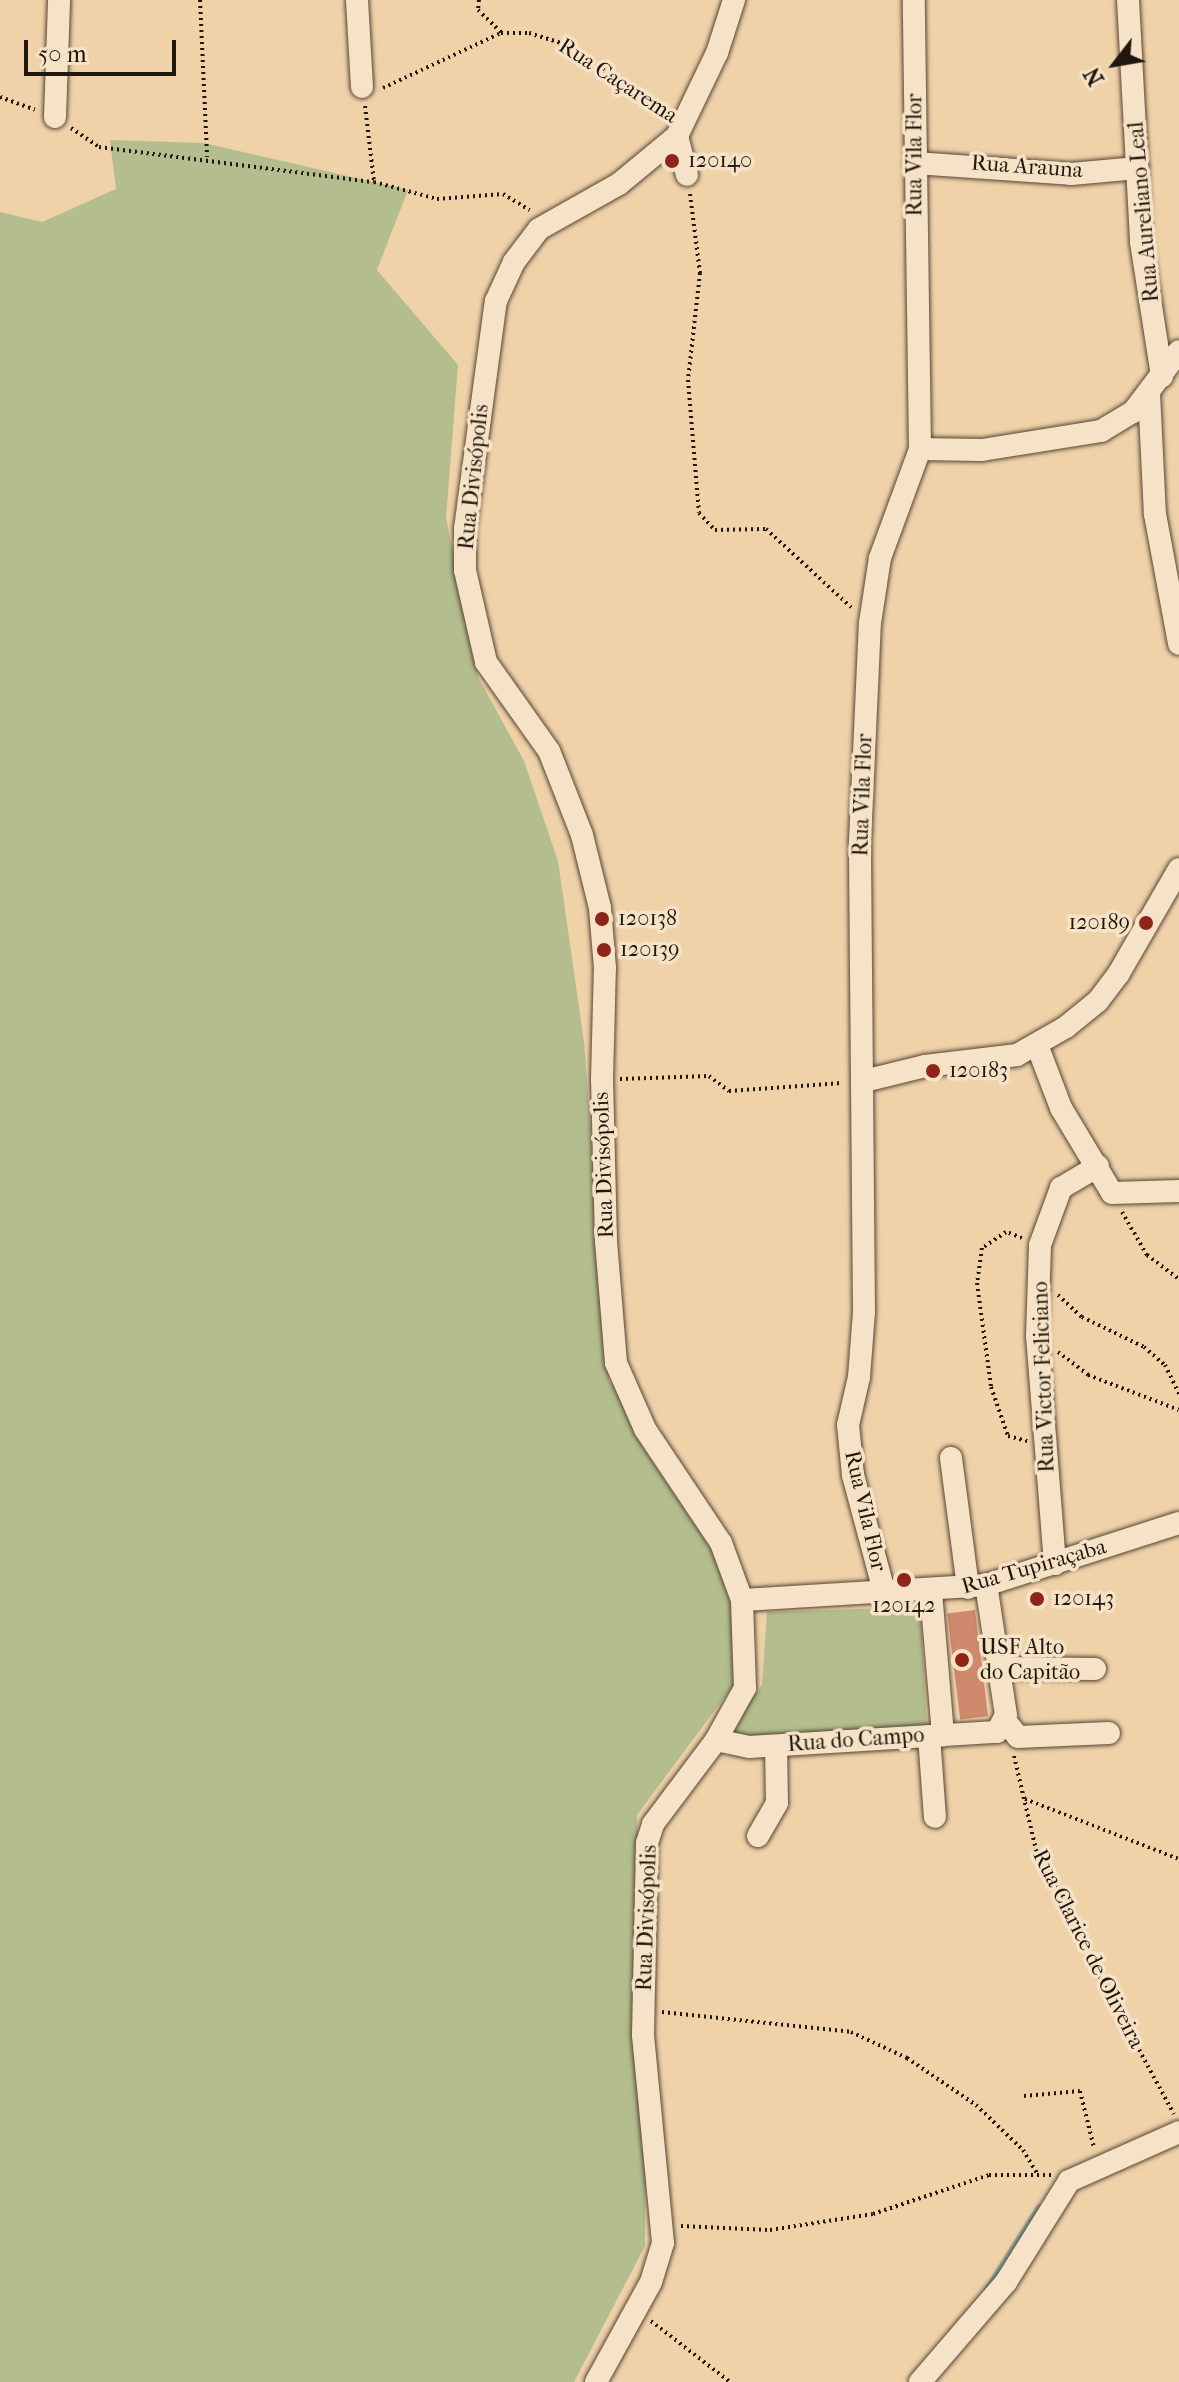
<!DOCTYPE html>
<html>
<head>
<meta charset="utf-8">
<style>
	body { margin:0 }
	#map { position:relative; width:1179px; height:2382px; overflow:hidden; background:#f0d2a9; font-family:"IM FELL French Canon",serif }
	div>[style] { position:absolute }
	.green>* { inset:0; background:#b4bd8d }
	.stream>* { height:6px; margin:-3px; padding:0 3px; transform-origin:3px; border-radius:3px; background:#9bb6ae }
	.building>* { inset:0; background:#cf896c; transform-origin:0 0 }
	.path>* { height:4px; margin-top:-2px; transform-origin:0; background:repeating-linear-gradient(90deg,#20170d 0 2px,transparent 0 6px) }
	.roads { filter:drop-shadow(0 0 2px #544634) drop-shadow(0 0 2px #544634) }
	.minor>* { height:22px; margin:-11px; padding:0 11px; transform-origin:11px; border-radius:11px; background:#f5e2c7 }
	.dots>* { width:22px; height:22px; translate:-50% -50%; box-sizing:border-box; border:4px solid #f5e2c7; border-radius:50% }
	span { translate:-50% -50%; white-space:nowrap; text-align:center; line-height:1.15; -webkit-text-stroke:7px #f5e2c7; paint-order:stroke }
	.street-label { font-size:22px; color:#20170d }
	.poi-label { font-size:22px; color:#20170d }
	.left { translate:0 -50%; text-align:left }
	.right { translate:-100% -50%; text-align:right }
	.north { position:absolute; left:1075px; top:24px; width:80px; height:80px; -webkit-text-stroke:6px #f5e2c7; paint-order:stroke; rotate:239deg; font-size:22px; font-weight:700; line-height:32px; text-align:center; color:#20170d }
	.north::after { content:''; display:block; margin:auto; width:28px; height:36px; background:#20170d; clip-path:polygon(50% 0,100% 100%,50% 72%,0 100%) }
	.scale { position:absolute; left:24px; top:40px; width:152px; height:36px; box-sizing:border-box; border:4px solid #20170d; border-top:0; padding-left:10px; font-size:24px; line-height:28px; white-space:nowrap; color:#20170d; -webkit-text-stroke:6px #f5e2c7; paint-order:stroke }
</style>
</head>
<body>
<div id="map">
	<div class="green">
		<div style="clip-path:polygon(110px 140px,204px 143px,408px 190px,377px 270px,458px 365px,446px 518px,478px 677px,524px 761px,558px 861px,584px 1042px,609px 1381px,696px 1493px,740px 1571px,744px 1671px,637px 1815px,646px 2021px,645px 2246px,574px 2382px,0 2382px,0 212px,42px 222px,116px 189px)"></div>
		<div style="clip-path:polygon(920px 1607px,927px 1728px,755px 1742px,729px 1731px,762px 1685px,767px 1612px)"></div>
	</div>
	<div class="stream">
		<div style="left:987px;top:2289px;width:97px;rotate:-57.6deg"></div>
	</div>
	<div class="building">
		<div style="left:975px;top:1610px;width:107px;height:28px;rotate:83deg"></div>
	</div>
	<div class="path">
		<div style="left:200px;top:0;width:157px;rotate:87.4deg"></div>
		<div style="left:479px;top:0;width:10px;rotate:96deg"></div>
		<div style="left:478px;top:10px;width:32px;rotate:44deg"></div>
		<div style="left:383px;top:88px;width:130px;rotate:-25deg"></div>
		<div style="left:501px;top:33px;width:28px"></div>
		<div style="left:529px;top:33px;width:47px;rotate:17.3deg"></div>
		<div style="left:574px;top:47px;width:114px;rotate:36.1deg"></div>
		<div style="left:0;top:97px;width:37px;rotate:20deg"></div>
		<div style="left:365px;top:106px;width:77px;rotate:83.2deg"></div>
		<div style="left:374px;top:182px;width:65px;rotate:15.1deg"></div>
		<div style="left:437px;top:199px;width:66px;rotate:-4.3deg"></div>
		<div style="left:503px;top:194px;width:31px;rotate:31deg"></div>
		<div style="left:71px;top:128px;width:34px;rotate:34deg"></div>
		<div style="left:99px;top:147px;width:277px;rotate:7.3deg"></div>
		<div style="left:690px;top:194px;width:80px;rotate:82.8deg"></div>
		<div style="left:700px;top:273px;width:108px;rotate:96.4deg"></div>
		<div style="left:688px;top:380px;width:133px;rotate:85.3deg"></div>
		<div style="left:699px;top:513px;width:23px;rotate:47deg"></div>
		<div style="left:715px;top:530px;width:51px;rotate:-1.1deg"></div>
		<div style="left:766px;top:529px;width:118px;rotate:42.6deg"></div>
		<div style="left:620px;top:1079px;width:89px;rotate:-1.9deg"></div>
		<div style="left:709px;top:1076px;width:25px;rotate:37deg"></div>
		<div style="left:729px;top:1091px;width:113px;rotate:-4deg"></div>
		<div style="left:1122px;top:1212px;width:50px;rotate:59.8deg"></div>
		<div style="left:1147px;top:1255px;width:40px;rotate:37deg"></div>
		<div style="left:1022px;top:1238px;width:17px;rotate:-159deg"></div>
		<div style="left:1006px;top:1232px;width:29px;rotate:146deg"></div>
		<div style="left:982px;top:1248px;width:35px;rotate:98deg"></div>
		<div style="left:977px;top:1283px;width:105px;rotate:82.3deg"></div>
		<div style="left:991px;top:1387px;width:52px;rotate:70.9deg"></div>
		<div style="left:1008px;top:1436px;width:20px;rotate:15deg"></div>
		<div style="left:1058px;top:1295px;width:33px;rotate:43deg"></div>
		<div style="left:1082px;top:1317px;width:69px;rotate:25.8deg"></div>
		<div style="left:1144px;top:1347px;width:28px;rotate:41deg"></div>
		<div style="left:1165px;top:1365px;width:32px;rotate:64deg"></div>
		<div style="left:1058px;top:1352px;width:38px;rotate:37deg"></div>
		<div style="left:1088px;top:1375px;width:97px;rotate:21deg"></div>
		<div style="left:1014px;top:1756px;width:101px;rotate:76.8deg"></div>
		<div style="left:1037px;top:1854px;width:65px;rotate:58.3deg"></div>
		<div style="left:1071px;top:1909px;width:73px;rotate:67.3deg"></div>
		<div style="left:1099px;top:1976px;width:157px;rotate:61.5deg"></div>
		<div style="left:1025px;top:1799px;width:165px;rotate:21.3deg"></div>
		<div style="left:662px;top:2012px;width:190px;rotate:6deg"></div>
		<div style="left:851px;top:2032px;width:62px;rotate:24.9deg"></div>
		<div style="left:907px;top:2058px;width:83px;rotate:34.3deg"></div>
		<div style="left:976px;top:2105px;width:65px;rotate:43.8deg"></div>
		<div style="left:1023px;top:2150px;width:27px;rotate:59deg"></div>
		<div style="left:1024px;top:2096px;width:56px;rotate:-5.1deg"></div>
		<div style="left:1080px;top:2091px;width:59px;rotate:76.2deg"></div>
		<div style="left:681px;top:2226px;width:89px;rotate:2.6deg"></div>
		<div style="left:770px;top:2230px;width:104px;rotate:-8.8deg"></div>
		<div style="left:873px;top:2214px;width:122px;rotate:-18.6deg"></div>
		<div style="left:989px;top:2175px;width:62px"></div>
		<div style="left:651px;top:2321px;width:100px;rotate:37.7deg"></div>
	</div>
	<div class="roads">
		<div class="minor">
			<div style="left:357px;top:0;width:87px;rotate:86.7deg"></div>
			<div style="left:1128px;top:0;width:242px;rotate:86.9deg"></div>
			<div style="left:1141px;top:242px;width:136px;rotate:81.1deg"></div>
			<div style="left:55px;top:117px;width:117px;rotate:-88deg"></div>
			<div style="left:677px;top:136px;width:40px;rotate:75.6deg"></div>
			<div style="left:915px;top:163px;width:156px;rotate:4deg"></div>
			<div style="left:1071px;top:174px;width:67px;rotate:-5.1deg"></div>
			<div style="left:1149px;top:393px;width:121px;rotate:87.2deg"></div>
			<div style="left:1155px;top:514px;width:132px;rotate:79.5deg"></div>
			<div style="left:920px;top:449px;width:62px;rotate:0.9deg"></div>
			<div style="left:982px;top:450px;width:121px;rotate:-9.1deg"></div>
			<div style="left:1101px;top:431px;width:37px;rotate:-31deg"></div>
			<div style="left:1133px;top:412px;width:76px;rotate:-53deg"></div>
			<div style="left:1037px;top:1045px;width:67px;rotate:69.1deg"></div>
			<div style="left:1061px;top:1108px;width:99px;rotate:59deg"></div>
			<div style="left:1112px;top:1193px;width:67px;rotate:-1.7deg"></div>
			<div style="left:864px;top:1081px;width:63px;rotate:-13.8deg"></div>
			<div style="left:925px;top:1066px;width:93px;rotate:-6.8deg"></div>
			<div style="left:1017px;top:1055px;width:56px;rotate:-29.7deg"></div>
			<div style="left:1066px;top:1027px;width:41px;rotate:-39.1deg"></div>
			<div style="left:1098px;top:1001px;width:35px;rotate:-53deg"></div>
			<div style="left:1119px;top:973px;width:120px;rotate:-60deg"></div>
			<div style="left:951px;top:1458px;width:131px;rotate:82.5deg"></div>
			<div style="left:1055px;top:1564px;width:229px;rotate:-94.5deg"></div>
			<div style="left:1037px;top:1336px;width:91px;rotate:-88.1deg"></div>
			<div style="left:1040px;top:1245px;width:61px;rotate:-69.8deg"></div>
			<div style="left:1061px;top:1188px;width:43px;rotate:-30.7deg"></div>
			<div style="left:884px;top:1591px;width:120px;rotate:-105deg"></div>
			<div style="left:853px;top:1475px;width:50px;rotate:-95.7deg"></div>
			<div style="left:848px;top:1425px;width:49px;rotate:-77.1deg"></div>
			<div style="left:859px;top:1377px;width:65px;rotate:-85.6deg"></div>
			<div style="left:864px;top:1312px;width:471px;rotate:-90.5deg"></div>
			<div style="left:860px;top:841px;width:218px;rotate:-87.4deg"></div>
			<div style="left:870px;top:623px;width:66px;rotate:-81.3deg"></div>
			<div style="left:880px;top:558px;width:116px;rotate:-69.8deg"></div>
			<div style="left:920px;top:449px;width:449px;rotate:-90.8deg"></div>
			<div style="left:931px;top:1592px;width:144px;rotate:85.2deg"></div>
			<div style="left:742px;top:1600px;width:244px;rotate:-3.5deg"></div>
			<div style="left:986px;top:1585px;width:203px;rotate:-17.8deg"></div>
			<div style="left:1002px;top:1668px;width:93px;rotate:0.6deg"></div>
			<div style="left:1006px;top:1722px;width:19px;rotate:51deg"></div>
			<div style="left:1018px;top:1737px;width:91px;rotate:-2.5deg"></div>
			<div style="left:929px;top:1736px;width:81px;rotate:85.8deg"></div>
			<div style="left:716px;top:1740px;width:34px;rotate:12deg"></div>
			<div style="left:749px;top:1747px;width:248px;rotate:-3.5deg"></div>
			<div style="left:997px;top:1732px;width:19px;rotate:-62deg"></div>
			<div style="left:1006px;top:1715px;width:132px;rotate:-98.7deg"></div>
			<div style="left:758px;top:1836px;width:38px;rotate:-60deg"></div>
			<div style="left:777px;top:1803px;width:57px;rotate:-91deg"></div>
			<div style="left:596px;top:2382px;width:114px;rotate:-61.2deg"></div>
			<div style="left:651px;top:2282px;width:41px;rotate:-72.9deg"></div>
			<div style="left:663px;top:2243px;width:209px;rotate:-95.5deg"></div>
			<div style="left:643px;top:2035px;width:192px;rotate:-88.8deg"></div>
			<div style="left:647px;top:1843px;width:20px;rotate:-72deg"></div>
			<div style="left:653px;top:1824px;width:105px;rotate:-53.1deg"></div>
			<div style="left:716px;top:1740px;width:60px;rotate:-60.9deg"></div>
			<div style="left:745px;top:1688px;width:88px;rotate:-92deg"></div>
			<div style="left:742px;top:1600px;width:61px;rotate:-110.2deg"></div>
			<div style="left:721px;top:1543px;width:137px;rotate:-123.7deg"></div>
			<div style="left:645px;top:1429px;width:72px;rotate:-113.7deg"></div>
			<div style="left:616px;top:1363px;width:121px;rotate:-94.7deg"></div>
			<div style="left:606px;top:1242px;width:163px;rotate:-91.4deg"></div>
			<div style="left:602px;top:1079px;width:111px;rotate:-88.5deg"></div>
			<div style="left:605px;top:968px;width:60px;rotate:-94.8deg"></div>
			<div style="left:600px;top:908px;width:75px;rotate:-103.9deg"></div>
			<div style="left:582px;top:835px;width:90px;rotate:-111.4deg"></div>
			<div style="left:549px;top:751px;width:109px;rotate:-125.3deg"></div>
			<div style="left:486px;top:662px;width:94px;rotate:-102.9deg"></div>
			<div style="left:465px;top:570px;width:41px;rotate:-90deg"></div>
			<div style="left:465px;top:529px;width:230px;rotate:-82.3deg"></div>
			<div style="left:496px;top:301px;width:43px;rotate:-65.2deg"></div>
			<div style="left:514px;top:262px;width:41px;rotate:-52.9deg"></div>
			<div style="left:539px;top:229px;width:92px;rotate:-29.4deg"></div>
			<div style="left:619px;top:184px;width:75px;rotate:-39.6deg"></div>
			<div style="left:677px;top:136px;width:92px;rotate:-64.3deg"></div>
			<div style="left:717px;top:53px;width:56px;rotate:-72.2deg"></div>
			<div style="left:920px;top:2382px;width:132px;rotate:-49.3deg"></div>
			<div style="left:1006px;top:2282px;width:119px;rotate:-58deg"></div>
			<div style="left:1069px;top:2181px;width:120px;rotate:-24deg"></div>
		</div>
	</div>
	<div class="dots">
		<div style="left:672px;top:161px;background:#8f2418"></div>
		<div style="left:602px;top:919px;background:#8f2418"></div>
		<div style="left:1146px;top:923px;background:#8f2418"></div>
		<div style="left:604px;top:950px;background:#8f2418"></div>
		<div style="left:933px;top:1071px;background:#8f2418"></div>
		<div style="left:904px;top:1580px;background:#8f2418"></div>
		<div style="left:1037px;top:1599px;background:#8f2418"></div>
		<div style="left:962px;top:1660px;background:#8f2418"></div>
	</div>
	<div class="street-label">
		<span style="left:618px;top:81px;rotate:33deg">Rua Caçarema</span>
		<span style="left:915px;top:155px;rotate:-90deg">Rua Vila Flor</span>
		<span style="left:1027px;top:167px;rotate:4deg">Rua Arauna</span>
		<span style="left:1144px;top:212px;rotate:-95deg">Rua Aureliano Leal</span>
		<span style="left:474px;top:477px;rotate:-84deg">Rua Divisópolis</span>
		<span style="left:863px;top:795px;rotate:-88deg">Rua Vila Flor</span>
		<span style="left:604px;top:1165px;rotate:-92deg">Rua Divisópolis</span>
		<span style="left:1044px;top:1377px;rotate:-92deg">Rua Victor Feliciano</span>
		<span style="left:865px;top:1511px;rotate:77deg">Rua Vila Flor</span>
		<span style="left:1034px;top:1567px;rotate:-16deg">Rua Tupiraçaba</span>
		<span style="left:856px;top:1740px;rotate:-4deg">Rua do Campo</span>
		<span style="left:647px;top:1918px;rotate:-88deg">Rua Divisópolis</span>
		<span style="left:1088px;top:1949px;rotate:63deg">Rua Clarice de Oliveira</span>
	</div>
	<div class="poi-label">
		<span class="left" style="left:688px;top:161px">120140</span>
		<span class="left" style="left:618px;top:919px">120138</span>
		<span class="right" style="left:1130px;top:923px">120189</span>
		<span class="left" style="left:620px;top:950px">120139</span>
		<span class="left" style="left:949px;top:1071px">120183</span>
		<span class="left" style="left:1053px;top:1599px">120143</span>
		<span style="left:904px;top:1606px">120142</span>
		<span class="left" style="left:980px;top:1660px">USF Alto<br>do Capitão</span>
	</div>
	<div class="north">N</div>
	<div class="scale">50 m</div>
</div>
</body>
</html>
